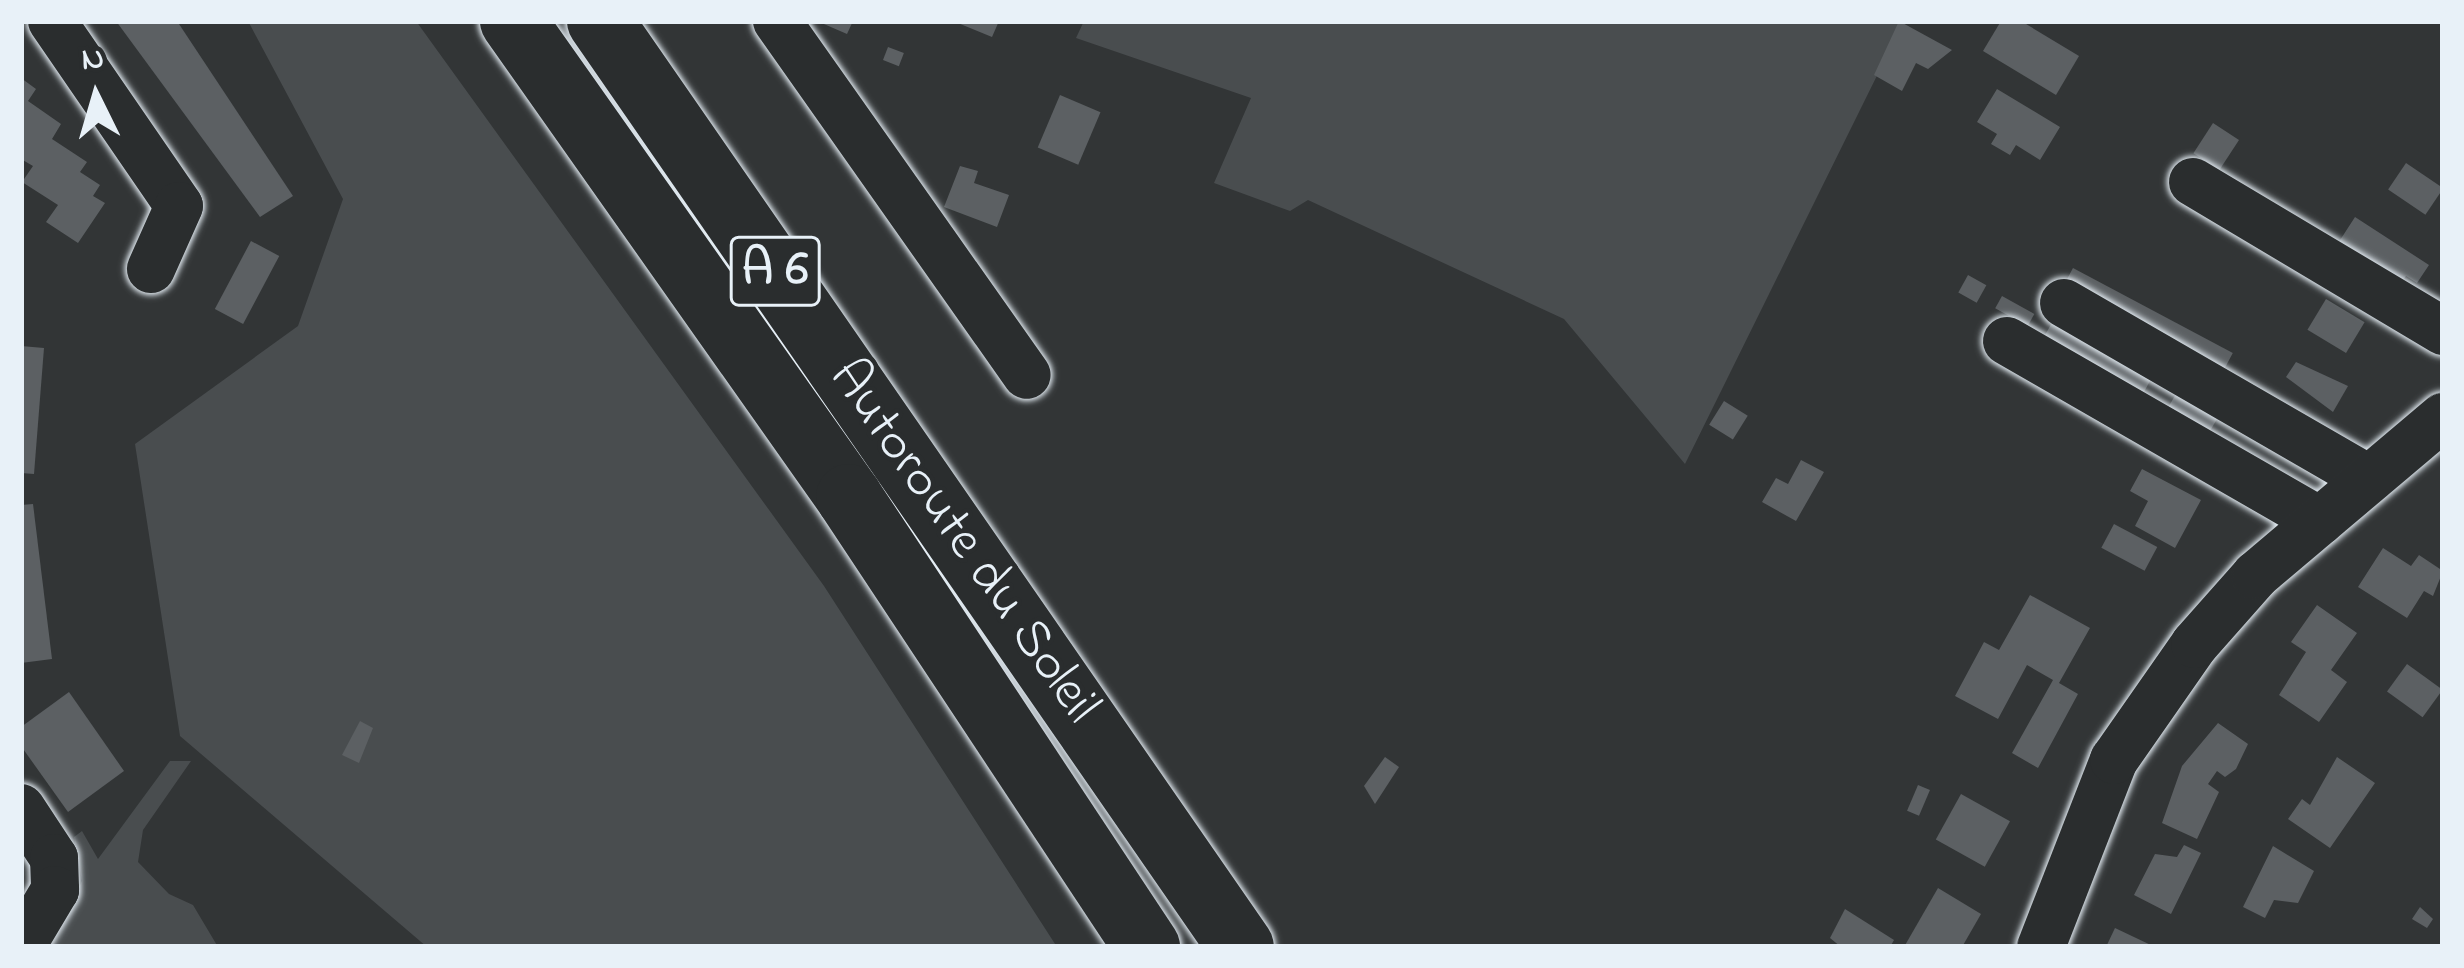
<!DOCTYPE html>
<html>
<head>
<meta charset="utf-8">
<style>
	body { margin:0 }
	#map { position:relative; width:2464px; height:968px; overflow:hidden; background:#323536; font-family:"Indie Flower",sans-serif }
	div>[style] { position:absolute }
	.green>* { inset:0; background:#494d4f }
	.building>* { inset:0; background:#5c6063; transform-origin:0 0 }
	.roads { filter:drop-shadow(0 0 3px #e8f1f8) drop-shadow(0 0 3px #e8f1f8) }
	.minor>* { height:48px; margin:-24px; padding:0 24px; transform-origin:24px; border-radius:24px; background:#2a2d2e }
	.highway>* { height:66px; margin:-33px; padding:0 33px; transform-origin:33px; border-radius:33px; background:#2a2d2e }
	span { translate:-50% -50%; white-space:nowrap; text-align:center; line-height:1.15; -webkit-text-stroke:9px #2a2d2e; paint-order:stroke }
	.shield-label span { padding:3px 9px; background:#2a2d2e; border:3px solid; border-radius:9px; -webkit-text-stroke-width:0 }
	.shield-label { font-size:51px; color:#e8f1f8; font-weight:700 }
	.street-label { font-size:54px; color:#e8f1f8 }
	.frame { position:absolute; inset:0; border:24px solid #e8f1f8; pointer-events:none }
	.north { position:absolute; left:36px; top:36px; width:120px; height:120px; -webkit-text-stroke:9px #2a2d2e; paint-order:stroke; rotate:355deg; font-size:33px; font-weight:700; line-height:48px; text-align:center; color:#e8f1f8 }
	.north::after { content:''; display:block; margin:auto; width:42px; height:54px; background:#e8f1f8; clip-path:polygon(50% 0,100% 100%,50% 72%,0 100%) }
</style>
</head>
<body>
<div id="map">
	<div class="green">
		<div style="clip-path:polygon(248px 21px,416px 21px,824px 586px,1057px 947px,427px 947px,180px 736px,135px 444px,298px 326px,343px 199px)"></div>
		<div style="clip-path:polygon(1084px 21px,1904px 21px,1685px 464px,1564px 319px,1308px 200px,1290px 211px,1214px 183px,1251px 98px,1076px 38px)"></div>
		<div style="clip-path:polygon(170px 761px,191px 761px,143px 830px,138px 862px,169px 894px,193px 905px,218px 947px,51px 947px,82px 881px,74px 837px,82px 831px,98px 859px)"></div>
	</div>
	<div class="building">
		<div style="clip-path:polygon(116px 21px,177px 21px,293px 196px,260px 217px)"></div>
		<div style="clip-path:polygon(817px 21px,853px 21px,847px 34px)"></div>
		<div style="clip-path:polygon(953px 21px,999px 21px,992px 37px)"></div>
		<div style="clip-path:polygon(1899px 21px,1952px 50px,1928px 69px,1916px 63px,1902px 91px,1874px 75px)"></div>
		<div style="clip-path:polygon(2001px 21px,2021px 21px,2079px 56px,2056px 95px,1983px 51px)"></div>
		<div style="left:888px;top:47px;width:17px;height:14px;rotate:21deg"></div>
		<div style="clip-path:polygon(21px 78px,36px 89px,28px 101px,61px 124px,52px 139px,87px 162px,80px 172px,100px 185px,93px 196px,105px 203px,78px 243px,46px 222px,58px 205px,22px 182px,33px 166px,21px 159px)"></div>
		<div style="clip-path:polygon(1997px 89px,2060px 127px,2040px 160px,2016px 145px,2010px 155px,1991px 144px,1997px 134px,1977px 122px)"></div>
		<div style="left:1060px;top:95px;width:44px;height:57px;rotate:23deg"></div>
		<div style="left:2213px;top:123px;width:31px;height:36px;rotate:33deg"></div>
		<div style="left:2406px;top:163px;width:45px;height:32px;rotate:34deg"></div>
		<div style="clip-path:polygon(960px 166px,978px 171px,974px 183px,1009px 195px,997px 227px,944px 207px)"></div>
		<div style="clip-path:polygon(2355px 217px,2429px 265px,2417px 283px,2406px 276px,2395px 291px,2333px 251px)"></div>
		<div style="left:251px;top:241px;width:32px;height:77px;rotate:28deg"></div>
		<div style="left:2073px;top:268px;width:181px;height:23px;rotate:28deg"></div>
		<div style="left:1968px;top:275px;width:21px;height:20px;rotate:29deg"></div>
		<div style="left:2002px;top:296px;width:37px;height:14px;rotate:29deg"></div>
		<div style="left:2326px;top:299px;width:45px;height:36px;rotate:31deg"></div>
		<div style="left:2054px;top:319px;width:114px;height:23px;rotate:29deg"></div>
		<div style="clip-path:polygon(21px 346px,44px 348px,34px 474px,21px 473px)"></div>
		<div style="clip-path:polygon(2296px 362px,2348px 386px,2333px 412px,2286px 377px)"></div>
		<div style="left:2184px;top:380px;width:48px;height:32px;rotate:30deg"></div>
		<div style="left:1724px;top:401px;width:28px;height:28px;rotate:32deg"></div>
		<div style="clip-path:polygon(1801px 460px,1824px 472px,1796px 521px,1762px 502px,1776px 478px,1788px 484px)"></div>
		<div style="clip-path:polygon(2142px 469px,2201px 500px,2175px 548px,2135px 526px,2148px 501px,2130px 491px)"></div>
		<div style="clip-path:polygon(33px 504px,52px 659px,21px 663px,21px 505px)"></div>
		<div style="left:2114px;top:524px;width:49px;height:27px;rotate:28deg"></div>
		<div style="clip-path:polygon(2383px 548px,2411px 566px,2419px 555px,2443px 571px,2433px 596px,2424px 591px,2407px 618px,2358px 587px)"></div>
		<div style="clip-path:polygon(2030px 595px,2090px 628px,2059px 683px,2078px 694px,2038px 768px,2012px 753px,2053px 680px,2027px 665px,1998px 719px,1955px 696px,1984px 642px,1999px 650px)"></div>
		<div style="clip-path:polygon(2317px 605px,2357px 633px,2331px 670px,2347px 682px,2319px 722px,2279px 695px,2306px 652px,2291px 642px)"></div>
		<div style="left:2407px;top:664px;width:44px;height:34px;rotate:36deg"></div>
		<div style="clip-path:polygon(69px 692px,124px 771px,68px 812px,21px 746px,21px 727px)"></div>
		<div style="clip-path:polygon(360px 721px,373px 728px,359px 763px,342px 755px)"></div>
		<div style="clip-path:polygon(2218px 723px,2248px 744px,2236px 769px,2225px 777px,2217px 771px,2208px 784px,2219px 792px,2197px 839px,2162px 823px,2182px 766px)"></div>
		<div style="clip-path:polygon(1385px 757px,1399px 767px,1375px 804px,1364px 786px)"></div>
		<div style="clip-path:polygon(2337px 757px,2375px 783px,2330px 848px,2288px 819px,2302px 799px,2310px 805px)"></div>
		<div style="left:1918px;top:785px;width:13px;height:28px;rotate:23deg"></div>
		<div style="left:1961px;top:794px;width:56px;height:52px;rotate:29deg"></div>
		<div style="clip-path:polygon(2184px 845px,2201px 853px,2171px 914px,2134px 895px,2155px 854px,2177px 857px)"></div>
		<div style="clip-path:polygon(2273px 846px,2314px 871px,2298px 903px,2274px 900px,2265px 918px,2243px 907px)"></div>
		<div style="clip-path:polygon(1938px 888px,1981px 914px,1962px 947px,1904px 947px)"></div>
		<div style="clip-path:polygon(2420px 907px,2433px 919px,2427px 928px,2412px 919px)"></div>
		<div style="clip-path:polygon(1845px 909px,1894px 940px,1890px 947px,1841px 947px,1830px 938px)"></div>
		<div style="clip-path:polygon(2115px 928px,2155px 947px,2106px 947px)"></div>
	</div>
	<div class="roads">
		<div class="minor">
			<div style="left:52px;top:21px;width:224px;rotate:55.5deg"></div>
			<div style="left:179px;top:206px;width:69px;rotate:114deg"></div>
			<div style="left:777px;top:21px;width:433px;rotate:54.8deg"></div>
			<div style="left:2193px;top:182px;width:291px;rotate:30.8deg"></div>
			<div style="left:2064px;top:303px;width:352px;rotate:30deg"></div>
			<div style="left:2007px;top:341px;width:361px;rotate:29.9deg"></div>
			<div style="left:21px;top:808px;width:60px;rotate:56.6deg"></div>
			<div style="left:54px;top:858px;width:32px;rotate:88deg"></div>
			<div style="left:55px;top:890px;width:66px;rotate:120.8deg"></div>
			<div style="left:2041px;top:947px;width:201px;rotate:-68.7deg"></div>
			<div style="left:2114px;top:760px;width:141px;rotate:-55.1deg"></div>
			<div style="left:2195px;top:644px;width:92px;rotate:-48.5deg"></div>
			<div style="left:2256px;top:575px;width:245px;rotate:-40.2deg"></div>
		</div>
		<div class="highway">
			<div style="left:513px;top:21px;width:583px;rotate:54.78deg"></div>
			<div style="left:849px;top:497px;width:540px;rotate:56.49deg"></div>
			<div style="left:600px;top:21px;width:1126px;rotate:55.31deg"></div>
		</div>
	</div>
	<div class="shield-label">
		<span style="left:775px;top:271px">A 6</span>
	</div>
	<div class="street-label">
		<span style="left:963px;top:542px;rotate:55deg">Autoroute du Soleil</span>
	</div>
	<div class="frame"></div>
	<div class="north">N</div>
</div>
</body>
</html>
